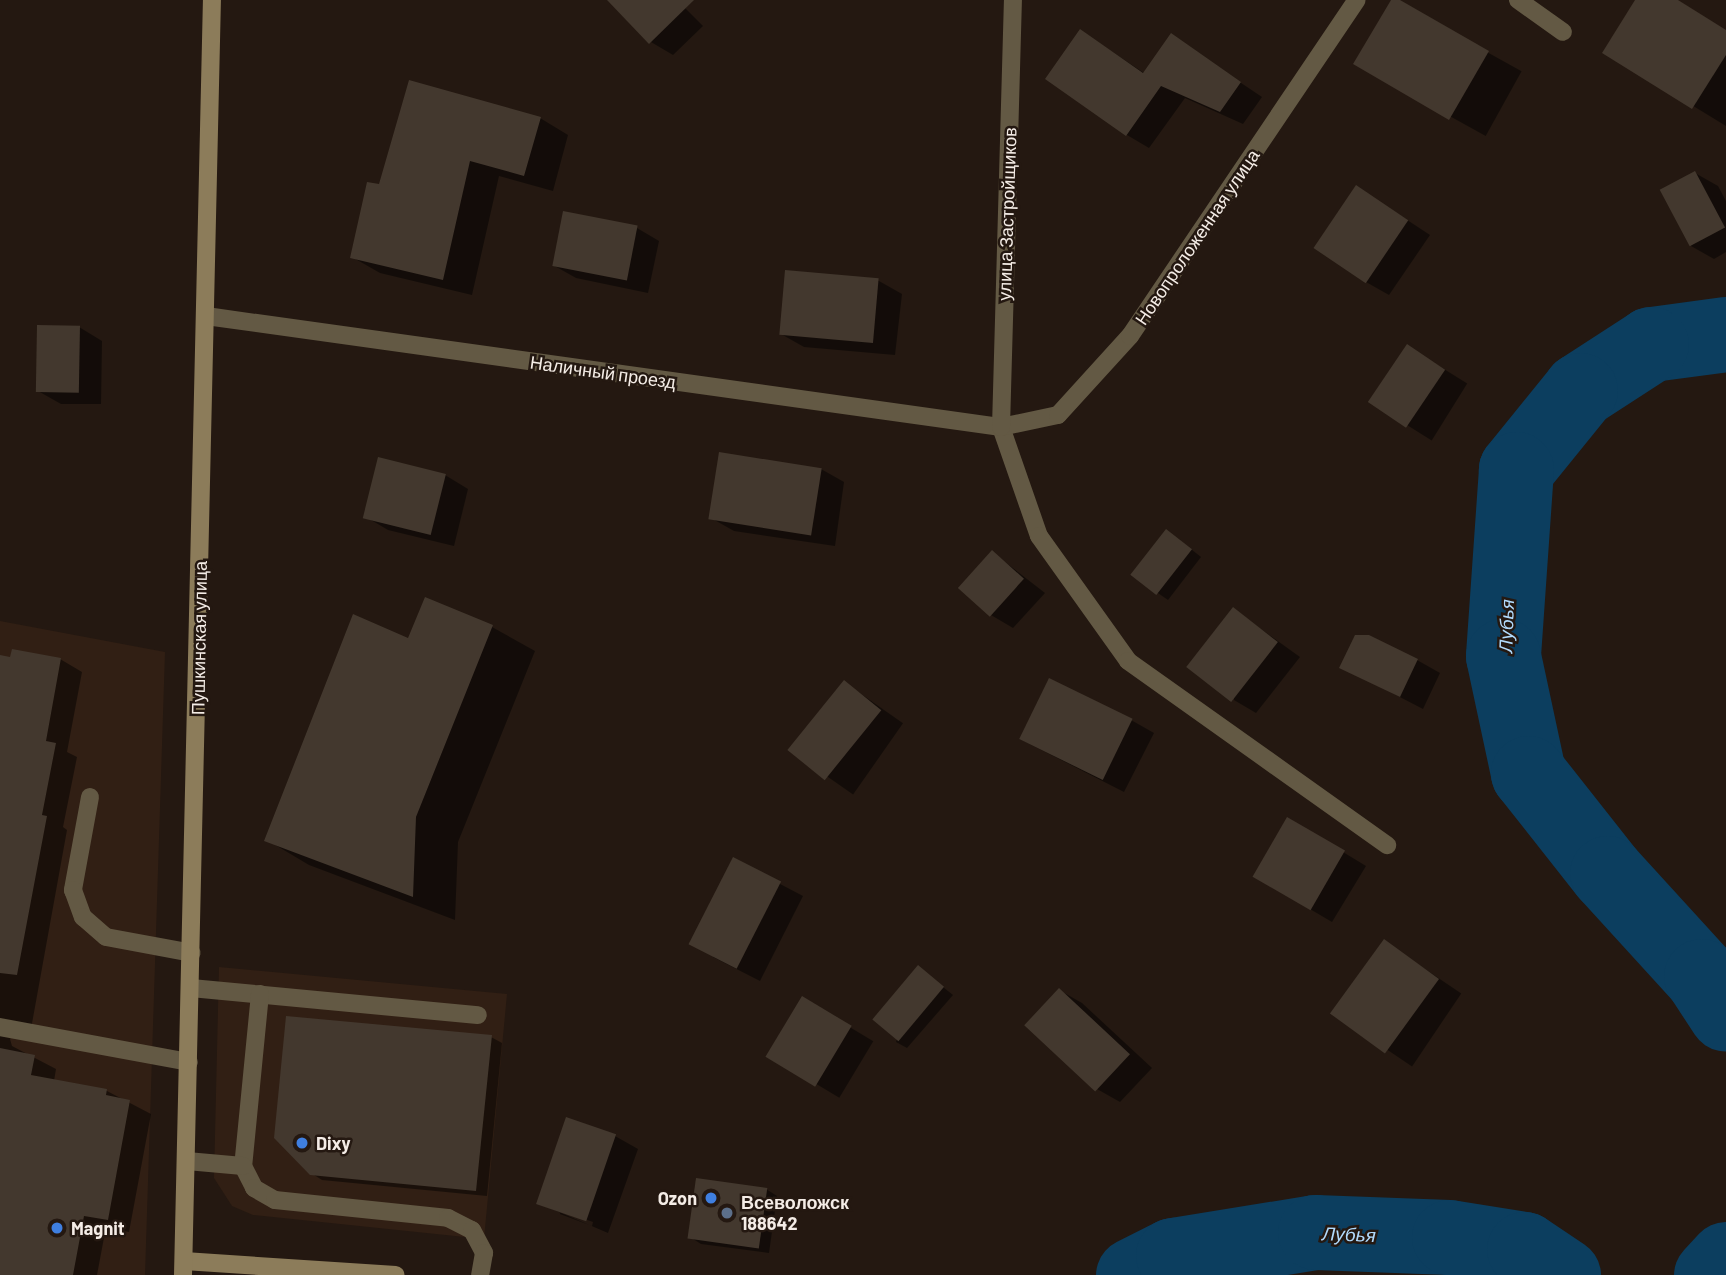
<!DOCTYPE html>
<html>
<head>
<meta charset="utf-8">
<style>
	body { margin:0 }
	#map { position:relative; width:1726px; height:1275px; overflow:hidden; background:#241811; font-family:Barlow,sans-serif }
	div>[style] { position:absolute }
	.built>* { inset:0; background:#311f14 }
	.shadow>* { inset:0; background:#0007; transform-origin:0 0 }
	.river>* { height:75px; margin:-37.5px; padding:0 37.5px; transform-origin:37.5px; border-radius:37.5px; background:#0c3e5f }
	.building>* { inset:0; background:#43382e; transform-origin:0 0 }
	.lane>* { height:18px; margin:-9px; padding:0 9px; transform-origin:9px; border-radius:9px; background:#635944 }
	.street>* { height:18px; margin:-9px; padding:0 9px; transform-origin:9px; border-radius:9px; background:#635944 }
	.secondary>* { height:18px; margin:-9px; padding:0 9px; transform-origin:9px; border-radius:9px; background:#8c7c5a }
	.dots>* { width:19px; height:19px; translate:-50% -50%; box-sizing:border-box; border:4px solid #241811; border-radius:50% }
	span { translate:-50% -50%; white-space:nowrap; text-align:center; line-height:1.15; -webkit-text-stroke:5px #241811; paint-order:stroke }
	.street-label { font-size:18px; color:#f4ece6 }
	.poi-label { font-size:18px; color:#f4ece6; font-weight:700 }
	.left { translate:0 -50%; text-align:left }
	.right { translate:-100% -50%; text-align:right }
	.water-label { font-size:19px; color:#b1dafc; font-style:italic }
</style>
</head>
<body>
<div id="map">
	<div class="built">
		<div style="clip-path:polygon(0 621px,165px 652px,145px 1275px,0 1275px)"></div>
		<div style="clip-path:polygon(219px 967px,507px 994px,484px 1239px,253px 1215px,232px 1206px,214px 1178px)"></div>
	</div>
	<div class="shadow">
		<div style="clip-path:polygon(610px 0,677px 0,703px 26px,673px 55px,651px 42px)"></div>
		<div style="left:1393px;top:0;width:147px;height:74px;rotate:29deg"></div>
		<div style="clip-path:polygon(1637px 0,1677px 0,1726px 31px,1726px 126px,1605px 52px)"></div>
		<div style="clip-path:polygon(1081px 31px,1144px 73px,1171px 36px,1262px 97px,1243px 124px,1185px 98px,1149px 148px,1127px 135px)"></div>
		<div style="clip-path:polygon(540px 118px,568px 135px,553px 191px,499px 176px,472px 295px,380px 273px,352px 257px,380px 186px)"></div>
		<div style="clip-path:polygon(1695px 173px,1718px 186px,1726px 201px,1726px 252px,1714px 259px,1691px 246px)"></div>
		<div style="clip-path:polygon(1357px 187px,1430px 235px,1389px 295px,1366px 282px)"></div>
		<div style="clip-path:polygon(637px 228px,659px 241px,648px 293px,576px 278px,553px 265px)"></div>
		<div style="clip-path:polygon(787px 272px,879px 281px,902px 294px,895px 355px,804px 347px,781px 334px)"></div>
		<div style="clip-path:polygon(79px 327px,102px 341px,101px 404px,61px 404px,38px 391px)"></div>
		<div style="left:1407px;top:346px;width:71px;height:67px;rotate:32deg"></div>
		<div style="clip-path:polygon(821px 469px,844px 482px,835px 546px,734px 531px,711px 518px)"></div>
		<div style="clip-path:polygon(445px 475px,468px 489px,454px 546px,388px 530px,366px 517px)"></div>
		<div style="clip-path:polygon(1177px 538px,1201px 557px,1168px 600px,1132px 575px)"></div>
		<div style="clip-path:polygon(992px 552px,1045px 593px,1013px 628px,991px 615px)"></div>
		<div style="clip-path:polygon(426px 599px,492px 627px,535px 651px,458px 842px,455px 920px,309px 865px,267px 840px,409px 640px)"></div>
		<div style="clip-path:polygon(1233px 609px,1300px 657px,1256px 713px,1234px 700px)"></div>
		<div style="clip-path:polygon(0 657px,60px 659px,82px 672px,67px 752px,77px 757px,63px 827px,67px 830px,31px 1029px,18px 1028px,10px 1039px,12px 1046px,56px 1069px,54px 1081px,107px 1091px,151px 1114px,129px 1232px,106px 1227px,97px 1275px,0 1275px)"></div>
		<div style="clip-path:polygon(1417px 660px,1440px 673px,1423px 709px,1342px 667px)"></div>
		<div style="left:844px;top:682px;width:72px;height:87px;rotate:35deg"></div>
		<div style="clip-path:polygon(1131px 720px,1154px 733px,1124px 792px,1020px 739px)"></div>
		<div style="clip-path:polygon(1310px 832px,1366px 866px,1332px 922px,1254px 876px)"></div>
		<div style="clip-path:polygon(734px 860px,803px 896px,760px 981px,713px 957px)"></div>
		<div style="left:1385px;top:942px;width:92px;height:88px;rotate:34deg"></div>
		<div style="clip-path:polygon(919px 968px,953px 995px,907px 1048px,896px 1042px)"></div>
		<div style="clip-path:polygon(1059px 990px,1082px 1003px,1152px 1068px,1120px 1102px,1097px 1089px,1027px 1025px)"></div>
		<div style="left:803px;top:999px;width:82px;height:66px;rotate:31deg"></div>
		<div style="clip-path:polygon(491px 1037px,502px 1043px,487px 1196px,322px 1180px,311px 1173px)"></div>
		<div style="clip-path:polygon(evenodd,615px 1136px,638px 1149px,608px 1233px,538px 1203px,615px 1136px,560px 1210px,593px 1222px,592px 1226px,560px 1214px,560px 1210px)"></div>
		<div style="clip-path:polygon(766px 1189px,777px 1196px,769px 1253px,701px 1244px,690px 1237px)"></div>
	</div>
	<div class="river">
		<div style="left:1726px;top:334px;width:76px;rotate:172.4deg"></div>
		<div style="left:1651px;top:344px;width:85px;rotate:147.1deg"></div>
		<div style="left:1580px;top:390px;width:102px;rotate:129deg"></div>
		<div style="left:1516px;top:469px;width:187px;rotate:94deg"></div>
		<div style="left:1503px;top:656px;width:120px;rotate:77.9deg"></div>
		<div style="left:1528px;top:773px;width:127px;rotate:51.7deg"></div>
		<div style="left:1607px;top:873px;width:139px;rotate:47.6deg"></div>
		<div style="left:1701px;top:976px;width:45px;rotate:56.7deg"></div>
		<div style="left:1133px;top:1275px;width:45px;rotate:-26.6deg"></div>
		<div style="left:1173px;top:1255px;width:144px;rotate:-9.2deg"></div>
		<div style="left:1315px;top:1232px;width:134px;rotate:2.1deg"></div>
		<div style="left:1449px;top:1237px;width:76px;rotate:9.1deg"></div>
		<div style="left:1524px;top:1249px;width:47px;rotate:33.7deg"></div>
		<div style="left:1711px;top:1275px;width:22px;rotate:-47deg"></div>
	</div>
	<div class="building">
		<div style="clip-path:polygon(607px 0,694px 0,649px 44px)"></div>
		<div style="clip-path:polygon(1391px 0,1400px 0,1489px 51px,1449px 120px,1353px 64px)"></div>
		<div style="clip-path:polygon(1635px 0,1678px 0,1726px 30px,1726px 55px,1692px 109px,1602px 53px)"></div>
		<div style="clip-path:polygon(1080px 29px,1143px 73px,1171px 33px,1241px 82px,1220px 112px,1161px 86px,1126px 136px,1045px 79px)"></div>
		<div style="clip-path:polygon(409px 80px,541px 117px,524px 176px,470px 161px,443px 280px,350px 258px,367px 182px,379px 184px)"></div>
		<div style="left:1695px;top:171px;width:64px;height:40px;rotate:62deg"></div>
		<div style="left:1356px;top:185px;width:63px;height:76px;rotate:34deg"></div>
		<div style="left:563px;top:211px;width:76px;height:56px;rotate:11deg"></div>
		<div style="left:785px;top:270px;width:94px;height:65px;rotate:5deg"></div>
		<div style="left:37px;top:325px;width:43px;height:67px;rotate:1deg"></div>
		<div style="left:1407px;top:344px;width:46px;height:70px;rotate:34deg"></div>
		<div style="left:719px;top:452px;width:104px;height:68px;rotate:9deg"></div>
		<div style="left:378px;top:457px;width:70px;height:63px;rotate:14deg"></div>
		<div style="left:1166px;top:529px;width:33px;height:58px;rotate:38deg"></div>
		<div style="left:992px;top:550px;width:43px;height:51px;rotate:42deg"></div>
		<div style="clip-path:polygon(425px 597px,493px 625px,416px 817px,413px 897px,264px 841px,353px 614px,408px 638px)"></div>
		<div style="left:1233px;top:607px;width:57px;height:76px;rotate:38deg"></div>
		<div style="clip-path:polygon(1355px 635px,1369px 635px,1418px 659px,1400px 697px,1339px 668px)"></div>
		<div style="clip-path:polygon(12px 649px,61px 658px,46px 741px,56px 743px,42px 815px,47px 816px,17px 975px,0 973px,0 655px,10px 657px)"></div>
		<div style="left:1049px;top:678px;width:93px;height:68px;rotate:26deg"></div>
		<div style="left:844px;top:680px;width:48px;height:90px;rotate:39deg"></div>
		<div style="left:1287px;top:817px;width:67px;height:69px;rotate:30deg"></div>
		<div style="left:733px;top:857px;width:54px;height:98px;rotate:27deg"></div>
		<div style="left:1384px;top:939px;width:68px;height:92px;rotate:36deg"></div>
		<div style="left:918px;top:965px;width:34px;height:71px;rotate:40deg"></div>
		<div style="left:1059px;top:988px;width:97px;height:51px;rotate:43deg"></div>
		<div style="left:802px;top:996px;width:58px;height:71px;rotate:31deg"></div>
		<div style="clip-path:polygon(286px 1016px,492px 1035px,476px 1191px,310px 1175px,274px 1138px)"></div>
		<div style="clip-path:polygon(0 1048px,35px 1055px,31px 1075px,107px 1089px,106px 1095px,130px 1100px,108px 1220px,84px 1216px,73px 1275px,0 1275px)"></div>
		<div style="left:566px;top:1117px;width:53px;height:92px;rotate:19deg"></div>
		<div style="left:696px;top:1178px;width:72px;height:61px;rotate:8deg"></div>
	</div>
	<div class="lane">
		<div style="left:1518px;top:0;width:55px;rotate:35.4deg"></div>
		<div style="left:1001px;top:427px;width:115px;rotate:70.8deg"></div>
		<div style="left:1039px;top:536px;width:153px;rotate:54.5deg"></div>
		<div style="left:1128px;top:661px;width:318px;rotate:35.4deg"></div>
		<div style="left:90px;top:797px;width:95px;rotate:100.4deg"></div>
		<div style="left:73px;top:890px;width:29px;rotate:70deg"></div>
		<div style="left:83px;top:917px;width:30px;rotate:41deg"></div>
		<div style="left:106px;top:937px;width:87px;rotate:10.5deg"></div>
		<div style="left:191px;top:988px;width:288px;rotate:5.4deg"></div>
		<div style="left:260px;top:994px;width:173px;rotate:95.6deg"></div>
		<div style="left:243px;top:1166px;width:25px;rotate:63deg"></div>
		<div style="left:254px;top:1188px;width:24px;rotate:30deg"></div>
		<div style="left:275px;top:1200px;width:174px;rotate:5.9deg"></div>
		<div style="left:448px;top:1218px;width:27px;rotate:27deg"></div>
		<div style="left:472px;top:1230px;width:26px;rotate:62deg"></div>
		<div style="left:484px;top:1253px;width:22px;rotate:100deg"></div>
		<div style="left:0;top:1027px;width:192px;rotate:10.5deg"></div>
		<div style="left:187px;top:1161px;width:56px;rotate:5.1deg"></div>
	</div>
	<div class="street">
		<div style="left:206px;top:316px;width:803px;rotate:7.95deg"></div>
		<div style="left:1001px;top:427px;width:58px;rotate:-11.9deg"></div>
		<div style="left:1058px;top:415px;width:107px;rotate:-47.7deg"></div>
		<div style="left:1130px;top:336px;width:405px;rotate:-56deg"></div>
		<div style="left:1001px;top:427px;width:427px;rotate:-88.4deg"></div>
	</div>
	<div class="secondary">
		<div style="left:184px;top:1261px;width:212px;rotate:3.8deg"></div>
		<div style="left:183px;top:1275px;width:1275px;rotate:-88.7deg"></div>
	</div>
	<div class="dots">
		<div style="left:302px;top:1143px;background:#3f7fe0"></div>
		<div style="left:711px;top:1198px;background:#3f7fe0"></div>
		<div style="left:727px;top:1213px;background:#5c6f8a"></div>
		<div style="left:57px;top:1228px;background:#3f7fe0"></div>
	</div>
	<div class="street-label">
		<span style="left:1007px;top:214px;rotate:-88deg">улица Застройщиков</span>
		<span style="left:1197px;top:237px;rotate:-56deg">Новопроложенная улица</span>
		<span style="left:603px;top:372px;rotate:8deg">Наличный проезд</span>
		<span style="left:199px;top:638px;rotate:-89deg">Пушкинская улица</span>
	</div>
	<div class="poi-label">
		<span class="left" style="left:316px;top:1143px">Dixy</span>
		<span class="right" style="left:697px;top:1198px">Ozon</span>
		<span class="left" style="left:741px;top:1213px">Всеволожск<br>188642</span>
		<span class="left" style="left:71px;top:1228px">Magnit</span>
	</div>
	<div class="water-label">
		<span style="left:1506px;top:626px;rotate:-88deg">Лубья</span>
		<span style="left:1349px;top:1234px;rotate:2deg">Лубья</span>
	</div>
</div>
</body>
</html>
